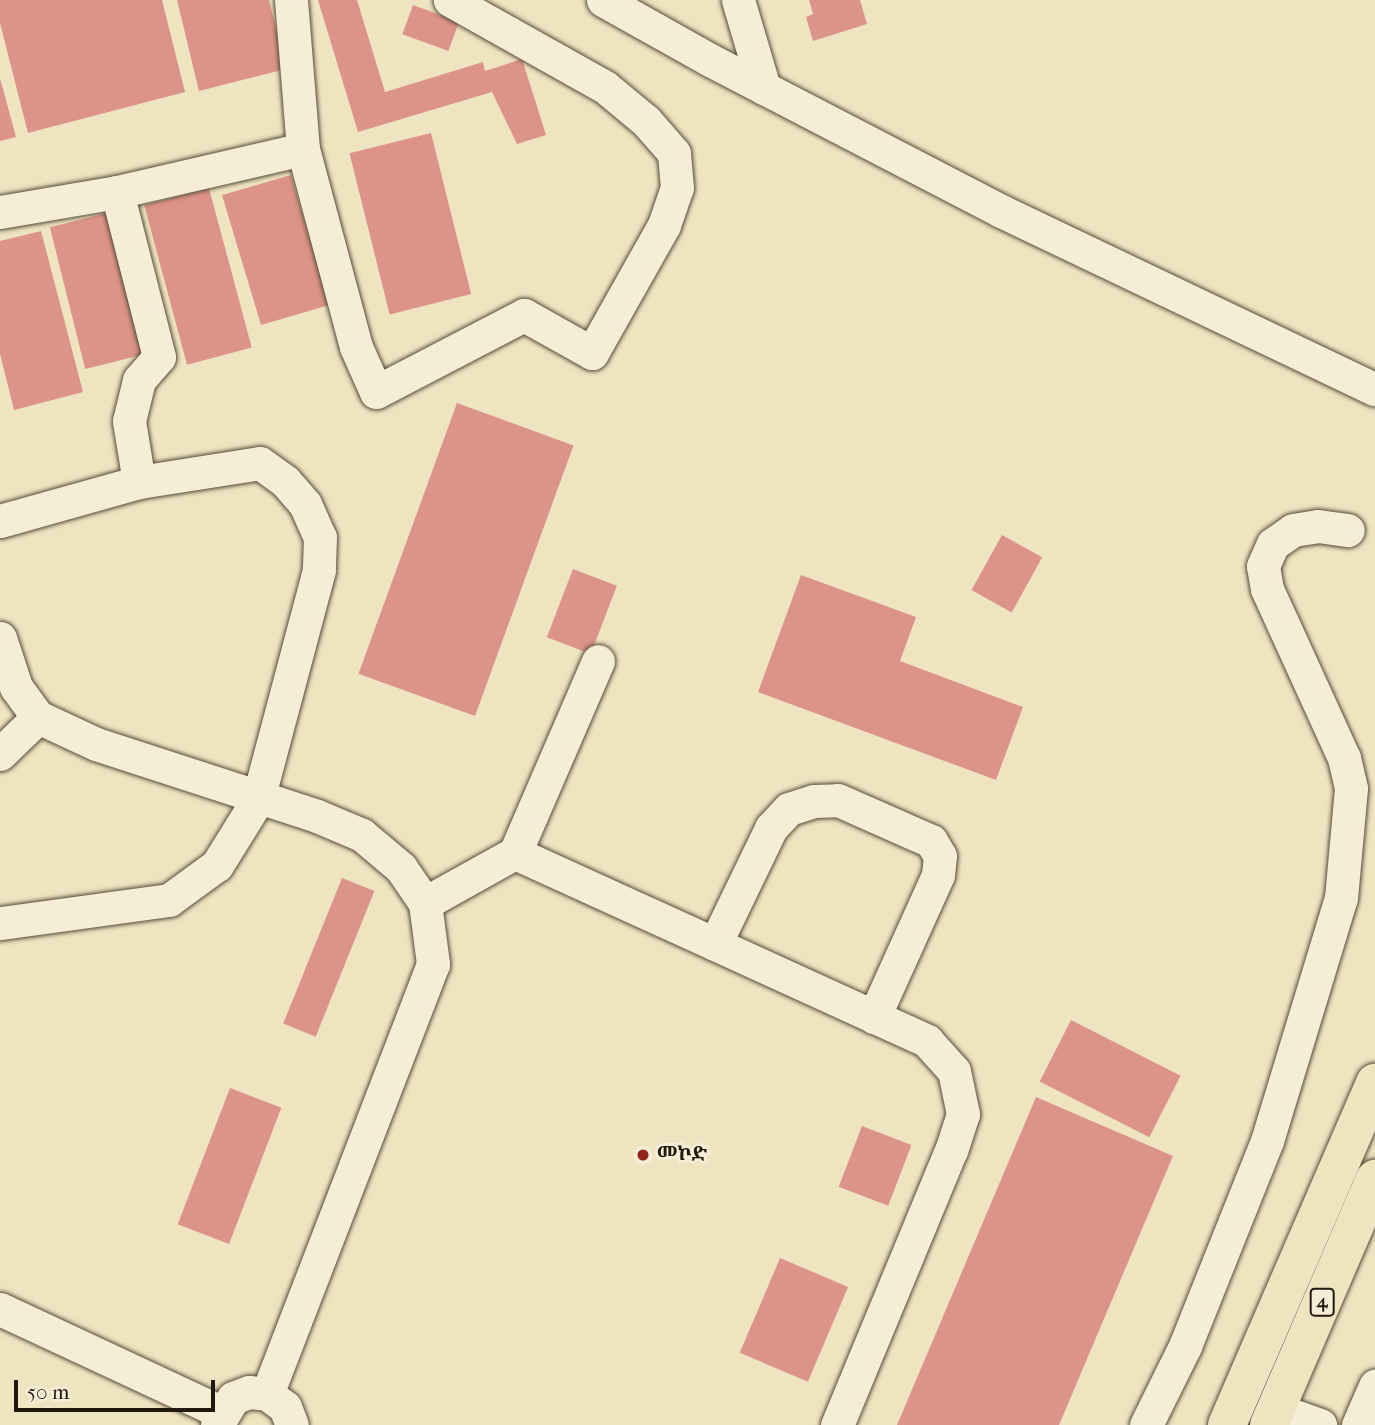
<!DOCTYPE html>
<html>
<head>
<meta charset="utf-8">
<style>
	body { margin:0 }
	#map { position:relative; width:1375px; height:1425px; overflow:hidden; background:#efe4c0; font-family:"IM FELL French Canon","Noto Serif Ethiopic",serif }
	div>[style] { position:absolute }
	.building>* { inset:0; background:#dd9488; transform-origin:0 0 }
	.roads { filter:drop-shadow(0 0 2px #554c3a) drop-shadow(0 0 2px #554c3a) }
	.minor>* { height:33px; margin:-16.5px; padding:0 16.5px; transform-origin:16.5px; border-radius:16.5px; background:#f5edd6 }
	.major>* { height:38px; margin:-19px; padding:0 19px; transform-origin:19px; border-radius:19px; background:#efe4c0 }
	.dots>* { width:19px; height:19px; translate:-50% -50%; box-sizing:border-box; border:4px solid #f5edd6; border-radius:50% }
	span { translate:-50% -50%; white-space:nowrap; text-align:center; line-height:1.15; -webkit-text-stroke:6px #f5edd6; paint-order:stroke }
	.shield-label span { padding:2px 5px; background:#f5edd6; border:2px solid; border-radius:5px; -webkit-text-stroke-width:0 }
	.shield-label { font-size:18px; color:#22190e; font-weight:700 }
	.poi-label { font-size:19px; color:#22190e; font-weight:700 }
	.left { translate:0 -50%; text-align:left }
	.scale { position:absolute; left:14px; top:1380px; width:201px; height:32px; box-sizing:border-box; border:4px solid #22190e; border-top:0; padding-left:9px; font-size:21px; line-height:24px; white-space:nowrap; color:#22190e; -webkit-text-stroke:5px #f5edd6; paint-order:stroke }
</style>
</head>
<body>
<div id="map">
	<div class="building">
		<div style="clip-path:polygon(0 0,162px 0,185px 92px,28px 133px,0 23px)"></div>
		<div style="clip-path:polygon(177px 0,269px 0,286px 69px,199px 91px)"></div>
		<div style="clip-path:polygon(318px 0,357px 0,385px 92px,483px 62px,485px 71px,522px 59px,546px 135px,517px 144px,492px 92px,358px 132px)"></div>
		<div style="clip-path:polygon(809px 0,860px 0,867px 24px,813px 41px,806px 17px,813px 14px)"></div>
		<div style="left:413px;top:5px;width:49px;height:31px;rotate:20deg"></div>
		<div style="clip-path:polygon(0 78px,16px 137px,0 141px)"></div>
		<div style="left:431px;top:133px;width:166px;height:84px;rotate:76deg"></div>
		<div style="clip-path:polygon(291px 175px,323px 284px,336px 303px,261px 325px,222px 195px)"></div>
		<div style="left:209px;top:188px;width:165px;height:67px;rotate:75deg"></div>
		<div style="left:111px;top:212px;width:146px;height:63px;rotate:76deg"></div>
		<div style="clip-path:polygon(41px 231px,83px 392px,14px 410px,0 354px,0 241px)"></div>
		<div style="left:457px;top:403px;width:124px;height:288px;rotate:20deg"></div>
		<div style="left:1002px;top:535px;width:46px;height:63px;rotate:29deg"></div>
		<div style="left:573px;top:569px;width:47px;height:73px;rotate:21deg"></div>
		<div style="clip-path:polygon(801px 575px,916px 617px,900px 661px,1023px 707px,996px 780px,758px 692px)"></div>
		<div style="left:342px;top:878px;width:35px;height:157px;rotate:22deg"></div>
		<div style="left:1071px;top:1020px;width:123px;height:69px;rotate:27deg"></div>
		<div style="left:230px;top:1088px;width:55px;height:146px;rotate:21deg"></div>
		<div style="clip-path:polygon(1036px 1097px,1173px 1156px,1059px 1425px,897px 1425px)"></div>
		<div style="left:862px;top:1126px;width:53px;height:65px;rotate:21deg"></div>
		<div style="left:780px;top:1258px;width:74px;height:103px;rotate:23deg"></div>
	</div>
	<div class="roads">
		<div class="minor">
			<div style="left:291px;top:0;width:149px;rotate:85.4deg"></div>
			<div style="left:303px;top:149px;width:205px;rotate:75deg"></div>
			<div style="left:356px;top:347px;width:49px;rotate:66deg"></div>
			<div style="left:376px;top:392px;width:167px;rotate:-27.5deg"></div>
			<div style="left:524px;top:315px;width:78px;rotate:29.2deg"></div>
			<div style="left:592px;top:353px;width:147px;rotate:-60.6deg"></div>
			<div style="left:664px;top:225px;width:39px;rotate:-71deg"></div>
			<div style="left:677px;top:188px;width:35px;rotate:-95deg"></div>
			<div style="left:674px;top:153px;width:43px;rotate:-131.2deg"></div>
			<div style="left:646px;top:121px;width:53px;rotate:-140.3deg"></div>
			<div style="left:605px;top:87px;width:178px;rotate:-150.7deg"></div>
			<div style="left:603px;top:0;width:123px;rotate:29.3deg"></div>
			<div style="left:710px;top:60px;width:328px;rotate:27.4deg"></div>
			<div style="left:1001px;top:211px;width:414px;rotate:25.5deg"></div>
			<div style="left:738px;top:0;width:92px;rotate:73.5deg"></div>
			<div style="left:117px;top:192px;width:170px;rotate:75.7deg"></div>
			<div style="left:159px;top:357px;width:30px;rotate:131deg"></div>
			<div style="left:139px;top:380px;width:42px;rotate:103.7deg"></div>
			<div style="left:129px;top:421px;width:62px;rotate:80.7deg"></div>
			<div style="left:0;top:212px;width:119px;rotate:-9.7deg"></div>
			<div style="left:117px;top:192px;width:191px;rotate:-13deg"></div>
			<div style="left:0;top:521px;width:144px;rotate:-15.7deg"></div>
			<div style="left:139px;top:482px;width:122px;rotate:-8.9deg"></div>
			<div style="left:260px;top:463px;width:31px;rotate:36deg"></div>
			<div style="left:285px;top:481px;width:30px;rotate:49deg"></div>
			<div style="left:305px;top:504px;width:36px;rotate:66deg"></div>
			<div style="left:320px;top:537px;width:33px;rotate:92deg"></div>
			<div style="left:319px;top:570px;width:237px;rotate:104.9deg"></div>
			<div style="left:258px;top:799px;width:78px;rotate:121.8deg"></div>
			<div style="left:217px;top:865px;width:59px;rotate:143.9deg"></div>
			<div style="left:169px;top:900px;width:171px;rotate:172.2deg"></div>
			<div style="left:0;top:638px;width:52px;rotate:71.9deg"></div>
			<div style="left:16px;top:687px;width:37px;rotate:54deg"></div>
			<div style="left:38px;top:717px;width:64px;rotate:25deg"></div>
			<div style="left:96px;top:744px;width:232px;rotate:18deg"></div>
			<div style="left:317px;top:816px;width:49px;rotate:22.9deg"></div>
			<div style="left:362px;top:835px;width:51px;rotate:40.2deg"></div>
			<div style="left:401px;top:868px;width:42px;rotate:55.6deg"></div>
			<div style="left:425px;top:903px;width:62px;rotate:82.5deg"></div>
			<div style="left:433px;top:964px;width:461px;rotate:111.1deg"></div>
			<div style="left:0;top:754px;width:53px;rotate:-44.2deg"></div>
			<div style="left:515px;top:853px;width:209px;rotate:-66.6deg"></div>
			<div style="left:425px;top:903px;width:103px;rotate:-29.1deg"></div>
			<div style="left:515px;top:853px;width:453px;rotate:24.5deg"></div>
			<div style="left:927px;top:1041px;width:40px;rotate:48deg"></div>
			<div style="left:954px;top:1071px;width:44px;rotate:78.2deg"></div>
			<div style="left:963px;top:1114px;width:38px;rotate:108deg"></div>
			<div style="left:951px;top:1150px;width:298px;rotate:112.5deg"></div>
			<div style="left:715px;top:944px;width:129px;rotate:-64.2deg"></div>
			<div style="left:771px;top:828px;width:26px;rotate:-47deg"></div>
			<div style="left:789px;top:809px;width:26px;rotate:-18deg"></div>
			<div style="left:814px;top:801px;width:24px;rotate:-2deg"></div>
			<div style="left:838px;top:800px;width:102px;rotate:23.8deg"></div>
			<div style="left:931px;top:841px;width:17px;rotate:59deg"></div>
			<div style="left:940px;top:856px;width:19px;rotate:96deg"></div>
			<div style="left:938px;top:875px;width:156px;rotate:114.3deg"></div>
			<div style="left:0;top:1309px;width:244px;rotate:25deg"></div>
			<div style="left:1275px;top:1409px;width:48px;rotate:19.6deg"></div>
			<div style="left:217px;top:1425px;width:31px;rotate:-59deg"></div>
			<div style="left:233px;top:1398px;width:17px;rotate:-21deg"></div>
			<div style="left:249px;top:1392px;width:18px;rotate:6deg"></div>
			<div style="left:267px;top:1394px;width:22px;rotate:36deg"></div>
			<div style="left:285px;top:1407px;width:19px;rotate:69deg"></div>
			<div style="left:1146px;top:1425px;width:88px;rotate:-63.7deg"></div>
			<div style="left:1185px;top:1346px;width:221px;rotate:-68.2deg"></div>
			<div style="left:1267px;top:1141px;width:254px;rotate:-73.1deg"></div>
			<div style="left:1341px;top:898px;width:110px;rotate:-84.8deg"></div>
			<div style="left:1351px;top:788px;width:31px;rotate:-103deg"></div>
			<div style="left:1344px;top:758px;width:186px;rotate:-114.5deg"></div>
			<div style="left:1267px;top:589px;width:23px;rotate:-100deg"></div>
			<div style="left:1263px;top:566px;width:24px;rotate:-66deg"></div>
			<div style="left:1273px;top:544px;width:24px;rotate:-35deg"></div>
			<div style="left:1293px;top:530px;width:25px;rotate:-9deg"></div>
			<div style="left:1318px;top:526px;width:30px;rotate:8deg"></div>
			<div style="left:1358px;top:1425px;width:43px;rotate:-66.4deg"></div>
		</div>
		<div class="major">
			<div style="left:1227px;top:1425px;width:373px;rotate:-66.6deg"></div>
			<div style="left:1269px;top:1425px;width:268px;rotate:-66.7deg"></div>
		</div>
	</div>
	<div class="dots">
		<div style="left:643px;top:1155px;background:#8f2418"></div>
	</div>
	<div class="shield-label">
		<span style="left:1322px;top:1302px">4</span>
	</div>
	<div class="poi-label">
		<span class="left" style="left:657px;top:1155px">መኮድ</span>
	</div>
	<div class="scale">50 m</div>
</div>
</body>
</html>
